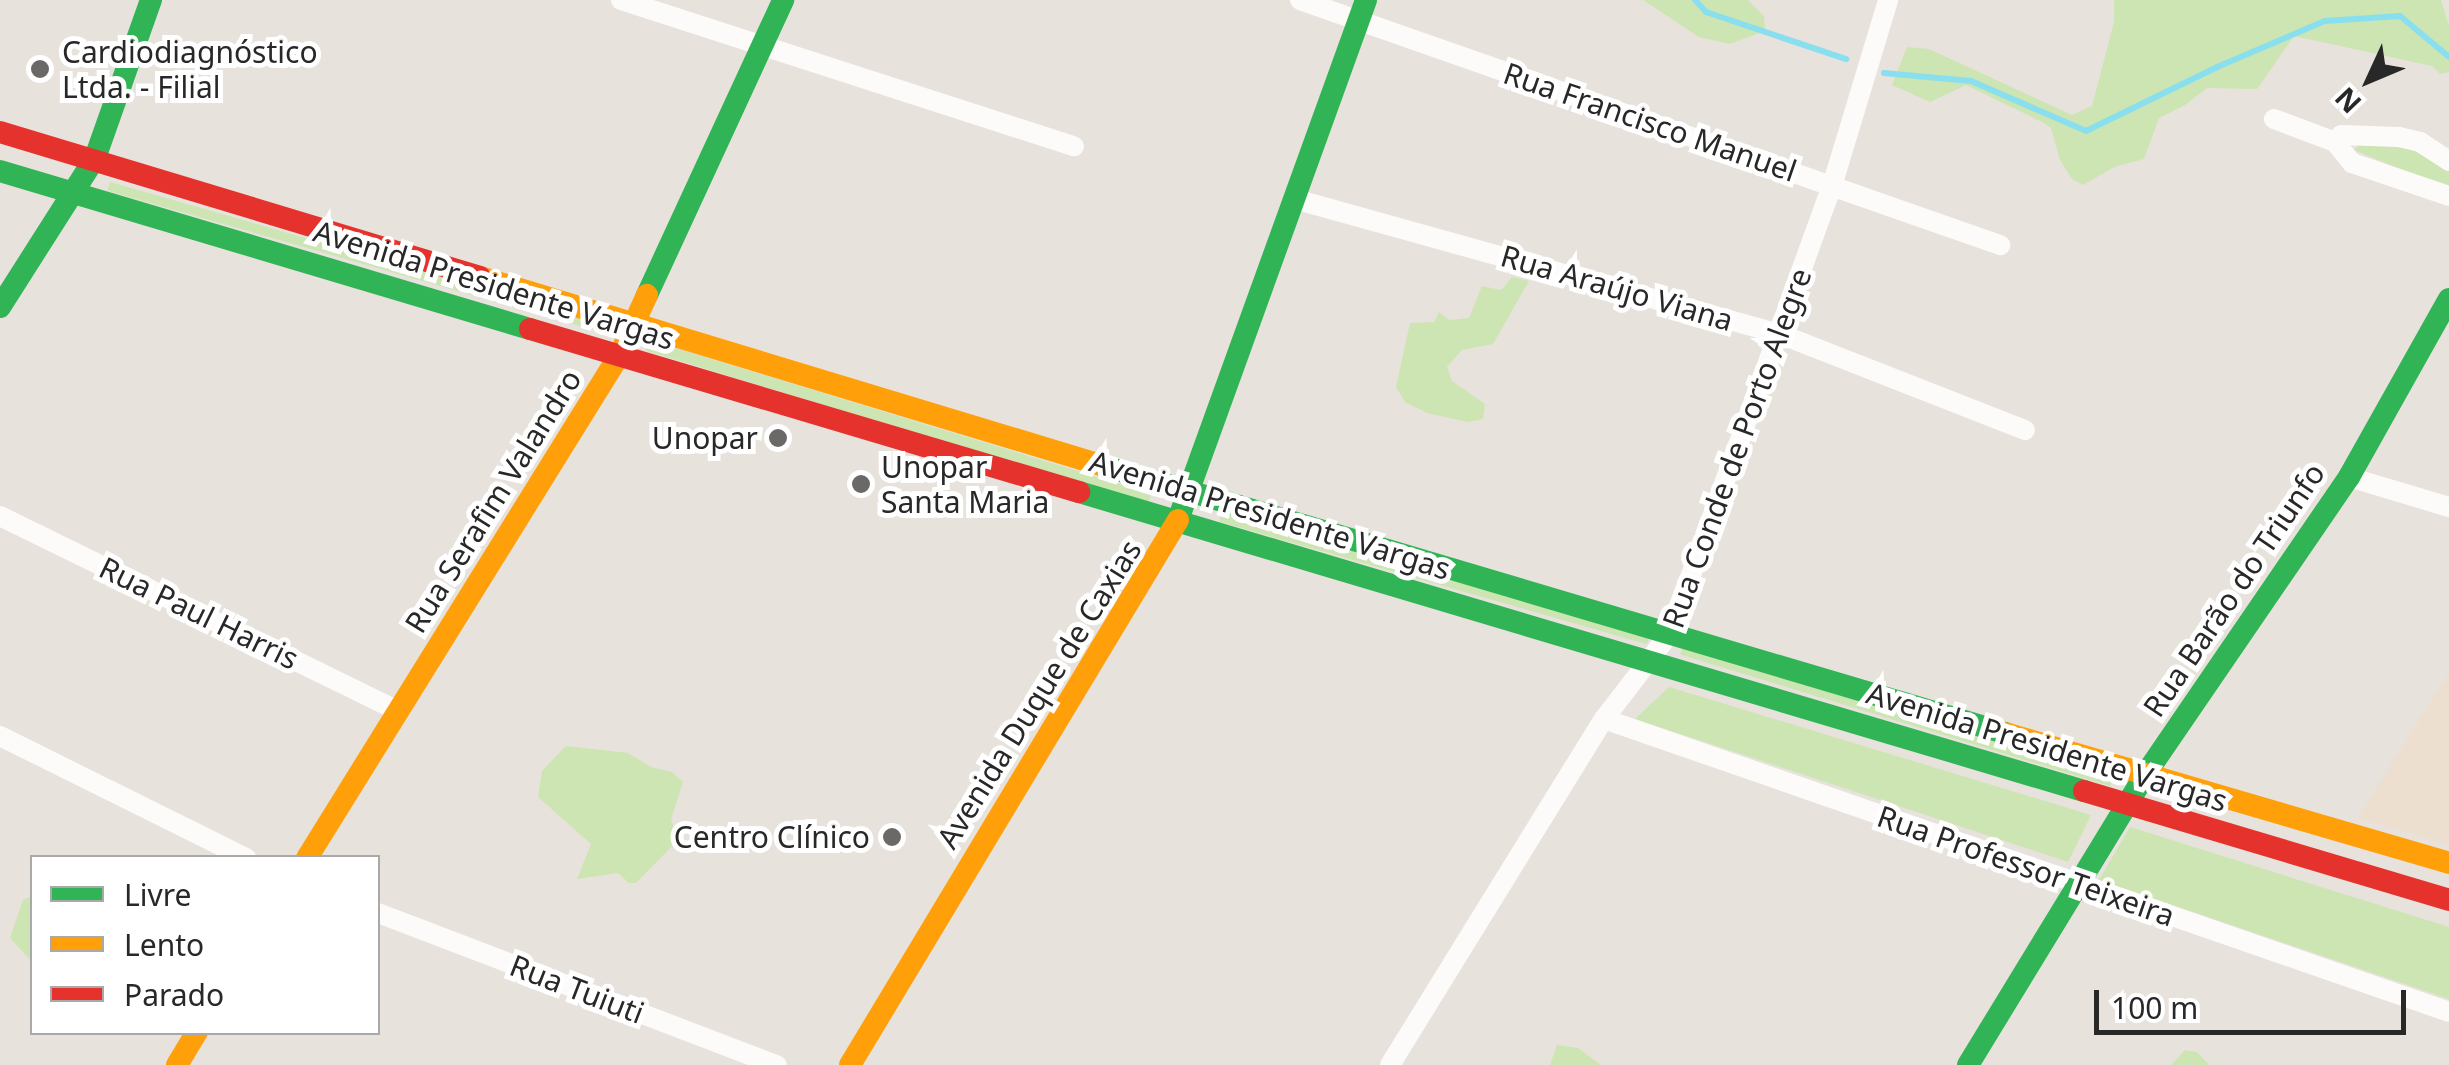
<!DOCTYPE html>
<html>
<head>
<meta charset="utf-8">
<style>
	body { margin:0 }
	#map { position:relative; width:2449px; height:1065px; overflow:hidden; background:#e8e2dc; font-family:"Noto Sans",sans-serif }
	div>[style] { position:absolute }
	.education>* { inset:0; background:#ecdfcf }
	.green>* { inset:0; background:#cce5b2; transform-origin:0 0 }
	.stream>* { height:6px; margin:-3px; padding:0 3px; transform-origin:3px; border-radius:3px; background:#8adfef }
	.street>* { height:20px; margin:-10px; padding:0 10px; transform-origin:10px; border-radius:10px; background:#fcfbfa }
	.fast>* { height:22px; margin:-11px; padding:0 11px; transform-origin:11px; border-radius:11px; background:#30b455 }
	.slow>* { height:22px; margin:-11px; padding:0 11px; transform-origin:11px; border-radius:11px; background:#ff9f0a }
	.jam>* { height:22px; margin:-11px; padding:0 11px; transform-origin:11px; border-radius:11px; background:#e5322d }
	.dots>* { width:28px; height:28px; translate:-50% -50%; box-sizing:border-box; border:5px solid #fff; border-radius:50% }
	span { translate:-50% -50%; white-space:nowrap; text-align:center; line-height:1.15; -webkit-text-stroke:10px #fff; paint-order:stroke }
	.poi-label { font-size:30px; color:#282828 }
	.left { translate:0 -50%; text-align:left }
	.right { translate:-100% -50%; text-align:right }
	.street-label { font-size:30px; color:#282828 }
	.legend { position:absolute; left:30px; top:855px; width:350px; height:180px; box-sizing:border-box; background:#fff; border:2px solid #a9a9a9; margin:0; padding:12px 18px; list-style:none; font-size:30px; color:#282828 }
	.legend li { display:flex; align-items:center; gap:20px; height:50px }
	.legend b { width:50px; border:2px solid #a9a9a9 }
	.north { position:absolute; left:2319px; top:30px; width:100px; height:100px; -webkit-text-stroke:8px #fff; paint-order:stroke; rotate:226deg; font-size:28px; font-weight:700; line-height:40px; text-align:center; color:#282828 }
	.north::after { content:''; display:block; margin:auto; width:35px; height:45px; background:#282828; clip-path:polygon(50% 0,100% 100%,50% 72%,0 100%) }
	.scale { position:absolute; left:2094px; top:990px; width:312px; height:45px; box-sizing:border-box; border:5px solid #282828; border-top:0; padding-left:12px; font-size:30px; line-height:35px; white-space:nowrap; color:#282828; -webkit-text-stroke:8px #fff; paint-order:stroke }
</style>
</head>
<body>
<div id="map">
	<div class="education">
		<div style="clip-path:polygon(2449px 673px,2449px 845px,2357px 818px)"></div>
	</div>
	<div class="green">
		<div style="clip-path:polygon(1643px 0,1748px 0,1764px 16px,1765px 31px,1730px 44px,1699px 37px)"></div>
		<div style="clip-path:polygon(2114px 0,2441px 0,2449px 26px,2449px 72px,2440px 74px,2432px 66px,2294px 36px,2257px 89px,2207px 88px,2185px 105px,2159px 118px,2144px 159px,2114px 167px,2083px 185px,2072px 179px,2060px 160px,2051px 128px,2042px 122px,1966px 85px,1930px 102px,1892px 85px,1907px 47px,1929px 49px,2072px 115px,2092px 106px,2114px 22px)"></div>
		<div style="clip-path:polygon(2361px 143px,2413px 149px,2449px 167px,2449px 189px,2354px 150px)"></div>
		<div style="left:110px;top:182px;width:502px;height:9px;rotate:16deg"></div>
		<div style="clip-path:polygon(1512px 277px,1529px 281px,1493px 344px,1462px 350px,1447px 367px,1452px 381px,1485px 404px,1483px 419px,1468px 422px,1427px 413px,1405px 402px,1396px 387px,1410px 323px,1434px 322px,1439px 312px,1449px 320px,1469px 318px,1482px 286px,1501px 290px)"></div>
		<div style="left:649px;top:340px;width:525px;height:11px;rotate:17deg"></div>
		<div style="left:1222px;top:512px;width:445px;height:10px;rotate:16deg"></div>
		<div style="left:1683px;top:646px;width:450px;height:9px;rotate:17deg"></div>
		<div style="clip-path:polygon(1669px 687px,2091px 815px,2068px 862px,1635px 719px)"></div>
		<div style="clip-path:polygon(566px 746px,628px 753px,651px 767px,672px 772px,683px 782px,671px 819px,678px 840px,636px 883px,629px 883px,618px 873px,577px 879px,591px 844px,538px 797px,542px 771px)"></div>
		<div style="clip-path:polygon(2130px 827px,2449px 927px,2449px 999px,2099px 880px)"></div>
		<div style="clip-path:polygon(32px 896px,32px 962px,10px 938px,23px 900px)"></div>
		<div style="clip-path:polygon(1557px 1045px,1578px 1048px,1601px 1065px,1550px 1065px)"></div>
		<div style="clip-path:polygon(2185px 1050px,2197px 1052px,2209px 1065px,2171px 1065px)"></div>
	</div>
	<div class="stream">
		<div style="left:1695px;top:0;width:16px;rotate:47deg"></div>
		<div style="left:1706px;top:12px;width:148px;rotate:18.6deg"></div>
		<div style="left:1884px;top:73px;width:87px;rotate:5.3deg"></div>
		<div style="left:1971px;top:81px;width:125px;rotate:23.5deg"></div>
		<div style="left:2086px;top:131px;width:146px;rotate:-26deg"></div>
		<div style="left:2217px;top:67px;width:117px;rotate:-23.1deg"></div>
		<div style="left:2325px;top:21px;width:75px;rotate:-3.8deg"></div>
		<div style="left:2400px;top:16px;width:64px;rotate:39.9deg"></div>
	</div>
	<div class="street">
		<div style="left:621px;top:0;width:476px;rotate:17.9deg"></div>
		<div style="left:1300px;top:0;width:742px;rotate:19.29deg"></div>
		<div style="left:2274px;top:119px;width:65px;rotate:20.7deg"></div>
		<div style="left:2335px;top:142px;width:27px;rotate:51deg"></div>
		<div style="left:2352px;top:163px;width:102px;rotate:18.8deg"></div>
		<div style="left:2335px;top:142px;width:9px;rotate:-49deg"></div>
		<div style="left:2341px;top:135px;width:58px;rotate:2deg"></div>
		<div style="left:2399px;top:137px;width:22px;rotate:13deg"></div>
		<div style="left:2420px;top:142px;width:35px;rotate:33deg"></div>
		<div style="left:1298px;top:200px;width:500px;rotate:15.54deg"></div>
		<div style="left:1780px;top:334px;width:263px;rotate:21.4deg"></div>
		<div style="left:2349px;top:477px;width:104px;rotate:16.7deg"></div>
		<div style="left:0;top:516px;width:443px;rotate:26.1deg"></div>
		<div style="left:1604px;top:719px;width:894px;rotate:19.12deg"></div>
		<div style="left:0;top:736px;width:275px;rotate:26.4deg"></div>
		<div style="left:378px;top:913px;width:427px;rotate:20.9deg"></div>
		<div style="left:1390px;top:1065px;width:407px;rotate:-58.3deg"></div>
		<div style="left:1604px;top:719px;width:108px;rotate:-52.5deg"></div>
		<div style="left:1670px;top:633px;width:475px;rotate:-70.1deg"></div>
		<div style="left:1832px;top:186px;width:194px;rotate:-73.2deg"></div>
	</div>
	<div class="fast">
		<div style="left:0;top:171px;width:553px;rotate:16.6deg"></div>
		<div style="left:647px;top:295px;width:325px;rotate:-65.2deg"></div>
		<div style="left:0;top:307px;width:177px;rotate:-57.5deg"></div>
		<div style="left:95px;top:158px;width:168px;rotate:-70.5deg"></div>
		<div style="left:1104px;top:466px;width:940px;rotate:16.51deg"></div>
		<div style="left:1079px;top:492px;width:1049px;rotate:16.57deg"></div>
		<div style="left:1178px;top:520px;width:553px;rotate:-70.12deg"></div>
		<div style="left:1968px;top:1065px;width:343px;rotate:-58.6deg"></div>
		<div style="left:2147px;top:772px;width:358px;rotate:-55.6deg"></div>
		<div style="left:2349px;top:477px;width:204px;rotate:-60.7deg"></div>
	</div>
	<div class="slow">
		<div style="left:480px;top:277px;width:652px;rotate:16.85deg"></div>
		<div style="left:2005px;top:733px;width:463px;rotate:16.3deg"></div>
		<div style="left:307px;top:858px;width:593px;rotate:-58.16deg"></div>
		<div style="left:620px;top:354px;width:65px;rotate:-65.4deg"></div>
		<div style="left:177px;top:1065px;width:39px;rotate:-59deg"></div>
		<div style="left:850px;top:1065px;width:636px;rotate:-58.96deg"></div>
	</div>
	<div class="jam">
		<div style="left:0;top:132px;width:501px;rotate:16.81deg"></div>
		<div style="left:530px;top:329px;width:573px;rotate:16.54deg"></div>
		<div style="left:2084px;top:791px;width:381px;rotate:16.6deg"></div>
	</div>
	<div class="dots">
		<div style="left:40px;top:69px;background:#6b6967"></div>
		<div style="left:778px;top:438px;background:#6b6967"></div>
		<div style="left:861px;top:484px;background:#6b6967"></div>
		<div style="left:892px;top:837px;background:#6b6967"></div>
	</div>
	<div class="poi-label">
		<span class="left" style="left:62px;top:69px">Cardiodiagnóstico<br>Ltda. - Filial</span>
		<span class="right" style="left:758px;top:438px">Unopar</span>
		<span class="left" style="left:881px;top:484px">Unopar<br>Santa Maria</span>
		<span class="right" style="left:870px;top:837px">Centro Clínico</span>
	</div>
	<div class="street-label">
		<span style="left:1650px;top:122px;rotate:19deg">Rua Francisco Manuel</span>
		<span style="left:494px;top:285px;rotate:17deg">Avenida Presidente Vargas</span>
		<span style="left:1617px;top:288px;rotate:16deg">Rua Araújo Viana</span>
		<span style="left:1737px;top:448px;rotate:-70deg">Rua Conde de Porto Alegre</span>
		<span style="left:493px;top:501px;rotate:-58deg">Rua Serafim Valandro</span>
		<span style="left:1270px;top:515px;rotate:17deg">Avenida Presidente Vargas</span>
		<span style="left:2234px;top:590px;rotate:-56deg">Rua Barão do Triunfo</span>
		<span style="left:199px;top:613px;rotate:26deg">Rua Paul Harris</span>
		<span style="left:1039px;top:694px;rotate:-58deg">Avenida Duque de Caxias</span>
		<span style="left:2047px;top:747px;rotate:17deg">Avenida Presidente Vargas</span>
		<span style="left:2026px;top:866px;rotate:19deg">Rua Professor Teixeira</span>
		<span style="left:577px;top:989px;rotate:21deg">Rua Tuiuti</span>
	</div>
	<ul class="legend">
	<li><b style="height:12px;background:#30b455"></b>Livre</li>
	<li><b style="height:12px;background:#ff9f0a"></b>Lento</li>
	<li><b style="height:12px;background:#e5322d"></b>Parado</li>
	</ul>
	<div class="north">N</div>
	<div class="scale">100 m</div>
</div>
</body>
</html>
